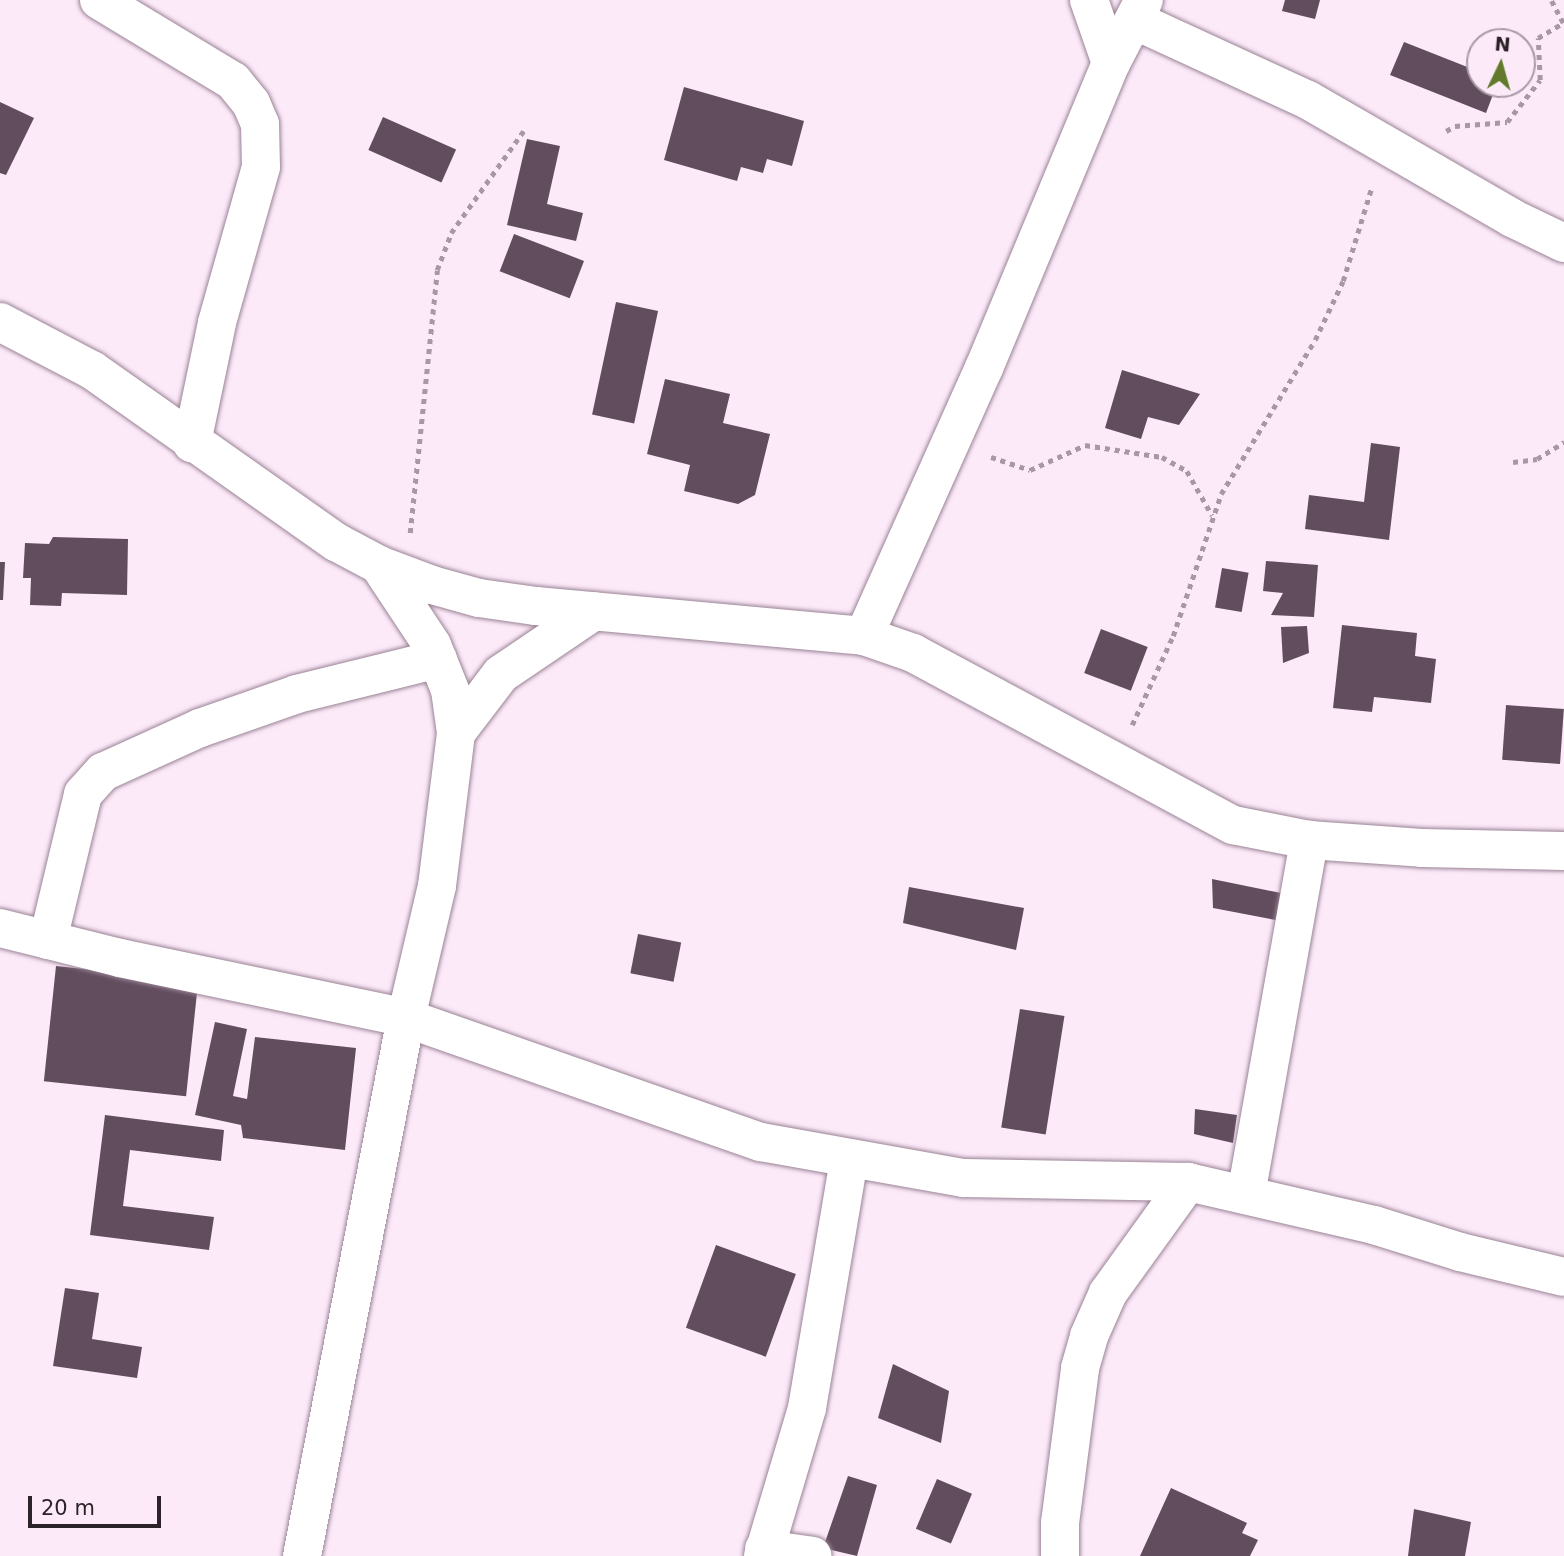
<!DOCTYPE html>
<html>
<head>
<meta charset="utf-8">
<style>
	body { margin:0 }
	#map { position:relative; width:1564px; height:1556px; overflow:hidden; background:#fdeaf9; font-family:"DejaVu Sans",sans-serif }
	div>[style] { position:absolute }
	.building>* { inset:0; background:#614d5d; transform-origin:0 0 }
	.path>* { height:4.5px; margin-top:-2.25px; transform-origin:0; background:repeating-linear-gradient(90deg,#a798a4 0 5px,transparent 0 10px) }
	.roads { filter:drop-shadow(0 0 2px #998395) drop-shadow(0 0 2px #998395) }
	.minor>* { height:38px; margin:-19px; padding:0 19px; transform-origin:19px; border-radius:19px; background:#fff }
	span { translate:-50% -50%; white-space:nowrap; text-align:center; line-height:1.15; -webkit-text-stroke:7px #fdeaf9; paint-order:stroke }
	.north { position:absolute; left:1466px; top:28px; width:70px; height:70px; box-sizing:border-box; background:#fdeaf9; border:2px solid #a99aa6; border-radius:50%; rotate:5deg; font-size:19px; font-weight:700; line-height:28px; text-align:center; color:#2c232a }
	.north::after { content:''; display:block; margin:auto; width:24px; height:32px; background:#637a2c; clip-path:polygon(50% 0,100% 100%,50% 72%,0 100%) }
	.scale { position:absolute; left:28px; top:1496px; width:133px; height:32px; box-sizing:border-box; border:4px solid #2c232a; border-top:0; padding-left:9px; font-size:21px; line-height:24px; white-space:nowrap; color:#2c232a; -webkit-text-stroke:5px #fdeaf9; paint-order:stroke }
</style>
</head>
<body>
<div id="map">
	<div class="building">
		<div style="clip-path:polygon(1285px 0,1320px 0,1315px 19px,1282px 11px)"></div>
		<div style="clip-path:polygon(1495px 31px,1515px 38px,1514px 42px,1491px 42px)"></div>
		<div style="clip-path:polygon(1404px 42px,1480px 72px,1480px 84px,1497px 84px,1486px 113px,1390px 75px)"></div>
		<div style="clip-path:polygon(684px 87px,804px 121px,792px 166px,767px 159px,763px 173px,741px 167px,737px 181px,664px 160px)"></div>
		<div style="clip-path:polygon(0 102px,34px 118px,6px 175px,0 173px)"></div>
		<div style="left:383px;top:117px;width:80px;height:36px;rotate:24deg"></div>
		<div style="clip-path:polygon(527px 139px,560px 146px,547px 204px,583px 213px,576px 241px,507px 225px)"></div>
		<div style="left:514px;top:234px;width:75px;height:40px;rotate:21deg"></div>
		<div style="left:616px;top:302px;width:43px;height:115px;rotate:12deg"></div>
		<div style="clip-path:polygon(1122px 370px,1200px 394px,1179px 425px,1148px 417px,1141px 439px,1105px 428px)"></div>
		<div style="clip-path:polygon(665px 379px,730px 394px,723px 423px,770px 434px,755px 495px,738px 504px,684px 491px,690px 465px,647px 454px)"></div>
		<div style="clip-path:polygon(1371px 443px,1400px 447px,1389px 540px,1305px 529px,1309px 495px,1364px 502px)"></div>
		<div style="clip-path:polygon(53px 537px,128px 539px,127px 595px,62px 593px,61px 606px,30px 605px,31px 578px,23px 578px,25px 543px,49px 544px)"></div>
		<div style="clip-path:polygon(1266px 561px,1318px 565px,1314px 617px,1271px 615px,1283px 593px,1263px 591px)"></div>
		<div style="clip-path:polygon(0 562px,5px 562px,3px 600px,0 600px)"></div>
		<div style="left:1222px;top:568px;width:27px;height:40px;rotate:10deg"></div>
		<div style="clip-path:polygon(1342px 625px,1417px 633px,1415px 656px,1436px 659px,1431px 703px,1374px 697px,1372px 712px,1333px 708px)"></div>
		<div style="clip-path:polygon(1307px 626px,1309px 653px,1283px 663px,1281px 627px)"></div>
		<div style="left:1101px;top:629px;width:50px;height:47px;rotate:21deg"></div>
		<div style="left:1506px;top:705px;width:58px;height:55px;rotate:4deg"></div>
		<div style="clip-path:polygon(1212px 879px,1281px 893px,1281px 921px,1213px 908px)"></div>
		<div style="clip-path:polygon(909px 887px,1024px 908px,1016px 950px,903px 923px)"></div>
		<div style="left:638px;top:934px;width:44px;height:40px;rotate:11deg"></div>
		<div style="left:56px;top:966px;width:143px;height:116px;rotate:6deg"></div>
		<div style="left:1020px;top:1009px;width:45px;height:120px;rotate:9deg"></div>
		<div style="clip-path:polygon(215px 1022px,247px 1029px,233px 1096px,247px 1099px,255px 1037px,356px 1048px,345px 1150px,243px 1138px,241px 1125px,195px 1115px)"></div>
		<div style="clip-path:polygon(1195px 1109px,1237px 1115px,1233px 1143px,1194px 1134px)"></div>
		<div style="clip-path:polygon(105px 1115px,224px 1130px,221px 1161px,130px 1150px,123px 1206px,214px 1217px,209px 1250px,90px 1235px)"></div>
		<div style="left:716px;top:1245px;width:85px;height:88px;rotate:20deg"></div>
		<div style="clip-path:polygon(65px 1288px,99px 1293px,92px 1339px,142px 1347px,137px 1378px,53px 1366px)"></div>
		<div style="clip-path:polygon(893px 1364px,949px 1391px,941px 1443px,878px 1418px)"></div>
		<div style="clip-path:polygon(848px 1476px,877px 1485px,857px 1556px,823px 1548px)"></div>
		<div style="left:937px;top:1479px;width:38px;height:54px;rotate:23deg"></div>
		<div style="clip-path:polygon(1171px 1488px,1247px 1523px,1242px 1533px,1258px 1540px,1250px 1556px,1140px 1556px)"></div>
		<div style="clip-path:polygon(1414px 1509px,1471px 1522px,1465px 1556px,1408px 1556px)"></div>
	</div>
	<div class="path">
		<div style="left:1446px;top:131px;width:10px;rotate:-29deg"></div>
		<div style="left:1455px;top:126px;width:52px;rotate:-4.4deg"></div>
		<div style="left:1507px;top:122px;width:53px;rotate:-51.8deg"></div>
		<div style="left:1540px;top:80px;width:42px;rotate:-92.7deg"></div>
		<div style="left:1538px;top:38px;width:29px;rotate:-31deg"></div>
		<div style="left:1563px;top:23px;width:26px;rotate:-118deg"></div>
		<div style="left:991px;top:457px;width:41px;rotate:18.4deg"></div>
		<div style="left:1030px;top:470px;width:60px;rotate:-24.4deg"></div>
		<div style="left:1085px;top:445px;width:78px;rotate:8.9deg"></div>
		<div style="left:1162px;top:457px;width:29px;rotate:29deg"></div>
		<div style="left:1187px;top:471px;width:51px;rotate:60.4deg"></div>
		<div style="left:1513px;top:462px;width:24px;rotate:-7deg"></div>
		<div style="left:1537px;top:459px;width:32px;rotate:-32deg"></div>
		<div style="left:410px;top:533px;width:264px;rotate:-84.1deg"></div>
		<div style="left:437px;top:270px;width:40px;rotate:-69deg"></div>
		<div style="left:451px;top:233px;width:128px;rotate:-54.6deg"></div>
		<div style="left:1132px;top:725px;width:98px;rotate:-65.3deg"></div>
		<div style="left:1173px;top:636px;width:150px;rotate:-71.3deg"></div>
		<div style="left:1221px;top:494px;width:180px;rotate:-58.6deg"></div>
		<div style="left:1315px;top:340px;width:65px;rotate:-64.6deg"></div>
		<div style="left:1343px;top:281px;width:99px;rotate:-73deg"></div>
	</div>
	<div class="roads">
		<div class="minor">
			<div style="left:99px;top:0;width:157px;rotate:31.2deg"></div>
			<div style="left:233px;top:81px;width:28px;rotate:51deg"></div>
			<div style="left:251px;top:103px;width:23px;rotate:67deg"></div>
			<div style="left:260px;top:124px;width:43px;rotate:88.7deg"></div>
			<div style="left:261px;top:167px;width:162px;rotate:105.8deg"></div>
			<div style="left:217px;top:323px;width:123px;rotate:101.8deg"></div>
			<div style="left:1089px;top:0;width:67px;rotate:70.8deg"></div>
			<div style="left:1134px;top:20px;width:192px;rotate:24.7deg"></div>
			<div style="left:1308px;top:100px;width:236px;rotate:30deg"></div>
			<div style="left:1512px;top:218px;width:58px;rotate:25.7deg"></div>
			<div style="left:0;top:322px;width:104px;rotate:27.6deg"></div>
			<div style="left:92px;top:370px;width:299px;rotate:35.2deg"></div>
			<div style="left:336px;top:542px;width:49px;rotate:28.1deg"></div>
			<div style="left:379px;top:565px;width:57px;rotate:20.7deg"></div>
			<div style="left:432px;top:585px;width:49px;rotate:15.5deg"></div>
			<div style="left:479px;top:598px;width:58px;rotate:8deg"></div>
			<div style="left:536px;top:606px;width:329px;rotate:5.2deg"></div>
			<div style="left:864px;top:636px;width:52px;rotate:19.1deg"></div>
			<div style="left:913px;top:653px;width:363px;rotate:28.3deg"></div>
			<div style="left:1233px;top:825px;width:77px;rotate:11.2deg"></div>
			<div style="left:1309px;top:840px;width:113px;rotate:4deg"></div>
			<div style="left:1422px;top:848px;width:142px;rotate:1.2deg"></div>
			<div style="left:864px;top:636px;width:294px;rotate:-65.9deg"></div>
			<div style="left:984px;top:368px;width:330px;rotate:-67.4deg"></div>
			<div style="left:1111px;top:63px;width:71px;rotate:-62.4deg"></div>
			<div style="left:456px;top:733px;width:74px;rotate:-52.7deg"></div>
			<div style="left:501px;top:674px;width:112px;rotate:-34.1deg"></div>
			<div style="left:0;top:928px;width:124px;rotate:14deg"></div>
			<div style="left:120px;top:958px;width:292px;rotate:11.8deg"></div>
			<div style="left:406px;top:1018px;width:376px;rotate:19.3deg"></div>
			<div style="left:761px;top:1142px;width:206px;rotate:10.1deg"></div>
			<div style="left:964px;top:1178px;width:224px;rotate:1deg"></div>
			<div style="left:1188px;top:1182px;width:191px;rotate:13deg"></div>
			<div style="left:1374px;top:1225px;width:90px;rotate:17.4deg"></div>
			<div style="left:1460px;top:1252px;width:107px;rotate:13.5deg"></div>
			<div style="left:48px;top:940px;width:150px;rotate:-76.5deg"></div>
			<div style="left:83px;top:794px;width:30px;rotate:-48deg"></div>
			<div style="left:103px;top:772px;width:107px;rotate:-24.4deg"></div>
			<div style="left:200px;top:728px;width:103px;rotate:-19.3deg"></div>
			<div style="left:297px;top:694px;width:145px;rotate:-13.9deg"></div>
			<div style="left:1246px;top:1195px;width:361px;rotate:-79.9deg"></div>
			<div style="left:764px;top:1549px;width:49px;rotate:8.1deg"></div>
			<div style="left:302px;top:1556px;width:548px;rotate:-79.06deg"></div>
			<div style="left:406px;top:1018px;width:136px;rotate:-76.8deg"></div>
			<div style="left:437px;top:886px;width:154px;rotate:-82.9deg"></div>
			<div style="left:456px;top:733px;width:43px;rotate:-97.9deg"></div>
			<div style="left:450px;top:690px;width:48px;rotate:-111.8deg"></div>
			<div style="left:432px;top:645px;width:96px;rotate:-123.5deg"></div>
			<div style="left:763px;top:1556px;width:154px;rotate:-73.4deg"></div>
			<div style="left:807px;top:1408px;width:253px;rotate:-80.4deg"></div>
			<div style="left:1060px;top:1556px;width:33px;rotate:-90deg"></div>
			<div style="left:1060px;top:1523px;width:156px;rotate:-82.6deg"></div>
			<div style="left:1080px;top:1368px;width:33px;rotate:-74deg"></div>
			<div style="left:1089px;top:1336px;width:47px;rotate:-66.2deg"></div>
			<div style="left:1108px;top:1293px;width:137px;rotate:-54.2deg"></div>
		</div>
	</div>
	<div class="north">N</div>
	<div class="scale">20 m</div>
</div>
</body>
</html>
